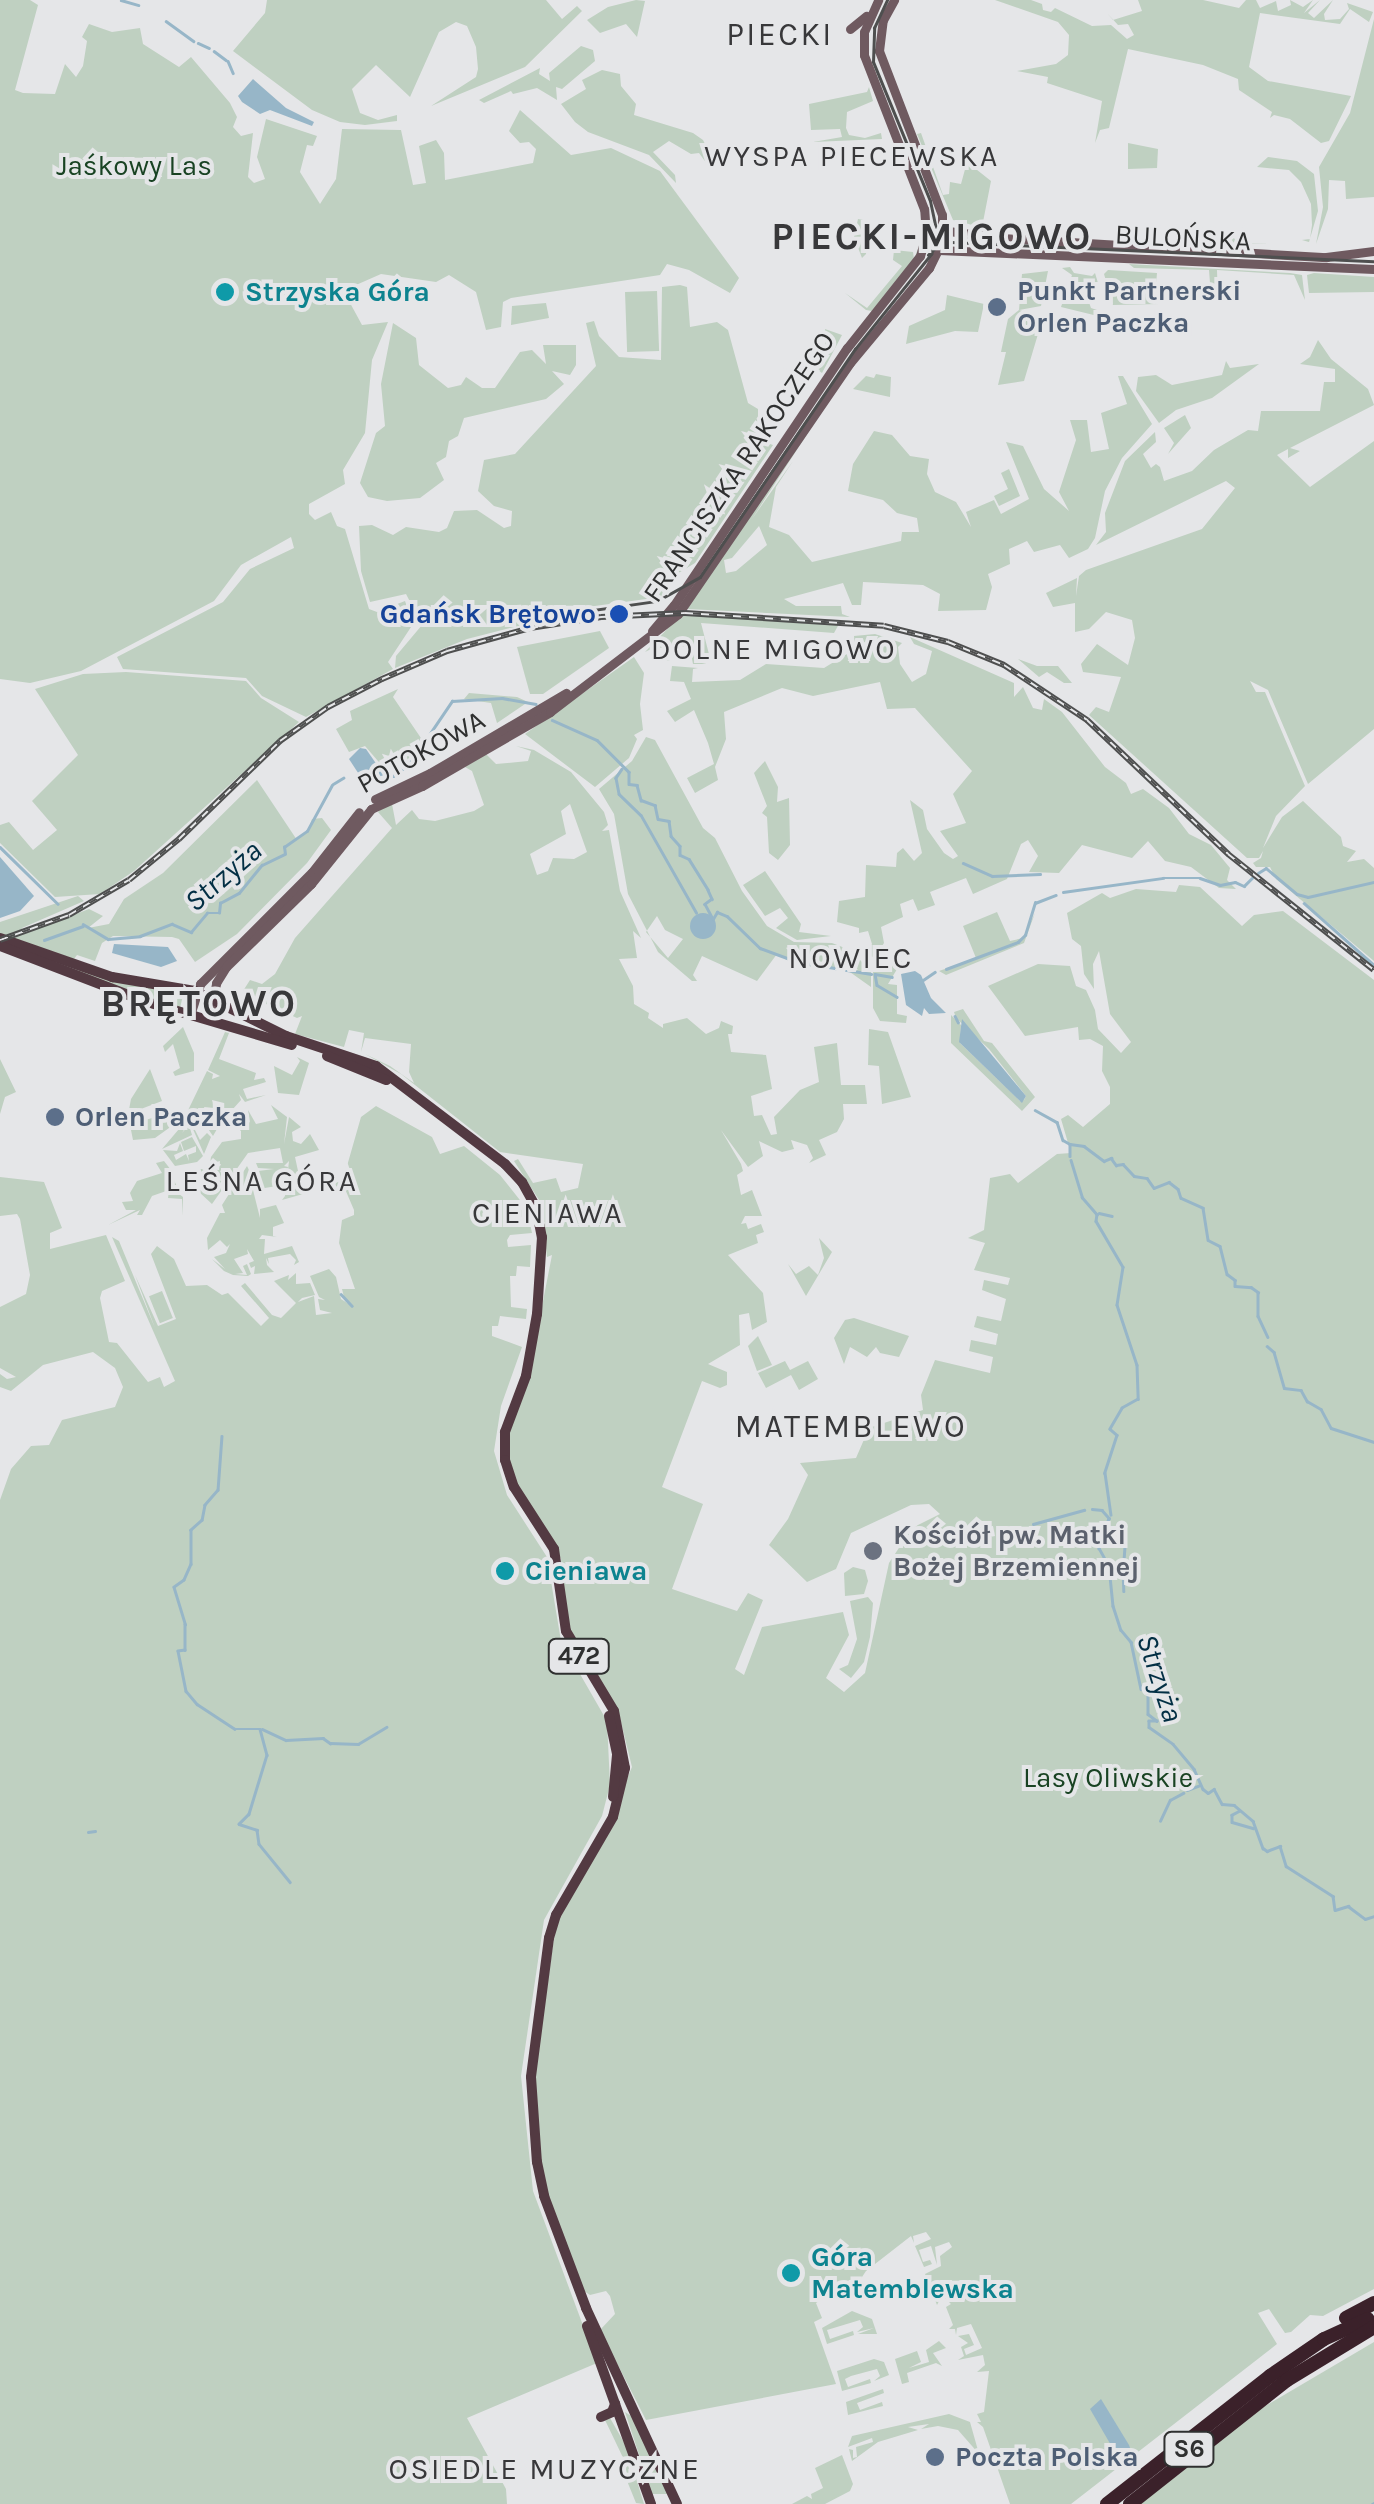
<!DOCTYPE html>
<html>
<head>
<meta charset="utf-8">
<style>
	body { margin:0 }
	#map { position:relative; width:1374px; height:2504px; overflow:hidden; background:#e5e6e8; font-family:Karla,sans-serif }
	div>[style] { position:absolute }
	.green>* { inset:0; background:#bfd0c1; transform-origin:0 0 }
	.water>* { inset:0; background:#97b6c8 }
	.round { border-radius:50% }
	.stream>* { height:2.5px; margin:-1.25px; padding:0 1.25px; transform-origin:1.25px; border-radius:1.25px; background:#97b6c8 }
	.secondary>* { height:9px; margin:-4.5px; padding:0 4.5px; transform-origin:4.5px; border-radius:4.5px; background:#6f5a60 }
	.primary>* { height:10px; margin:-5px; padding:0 5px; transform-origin:5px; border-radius:5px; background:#533a42 }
	.motorway>* { height:14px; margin:-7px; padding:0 7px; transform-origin:7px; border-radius:7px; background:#3b212a }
	.tram>* { height:2.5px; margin:-1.25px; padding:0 1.25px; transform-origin:1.25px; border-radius:1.25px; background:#4e4f4f }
	.rail>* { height:6px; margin-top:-3px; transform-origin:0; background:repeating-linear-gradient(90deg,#e5e6e8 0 8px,#4e4f4f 0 16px); box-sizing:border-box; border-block:2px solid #4e4f4f }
	.dots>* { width:28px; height:28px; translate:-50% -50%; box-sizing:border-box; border:5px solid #e5e6e8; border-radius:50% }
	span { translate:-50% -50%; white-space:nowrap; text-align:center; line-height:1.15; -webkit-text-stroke:8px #e5e6e8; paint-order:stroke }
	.shield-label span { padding:2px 8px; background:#e5e6e8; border:2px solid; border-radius:8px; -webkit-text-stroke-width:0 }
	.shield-label { font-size:25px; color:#2f3030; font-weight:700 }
	.park-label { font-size:28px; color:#194323 }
	.street-label { font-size:28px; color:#2f3030 }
	.service-label { font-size:28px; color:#4e5e75; font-weight:700 }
	.left { translate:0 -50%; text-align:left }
	.culture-label { font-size:28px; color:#0d838f; font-weight:700 }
	.transit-label { font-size:28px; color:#164399; font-weight:700 }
	.right { translate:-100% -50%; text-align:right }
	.worship-label { font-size:28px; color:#5b616d; font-weight:700 }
	.neighbourhood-label { font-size:30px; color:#38383a; letter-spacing:2.5px }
	.water-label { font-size:30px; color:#032f44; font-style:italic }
	.quarter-label { font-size:32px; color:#38383a; letter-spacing:2.5px }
	.district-label { font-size:38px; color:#38383a; font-weight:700; letter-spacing:2.5px }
</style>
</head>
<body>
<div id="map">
	<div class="green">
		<div style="clip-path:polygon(0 0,30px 0,38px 5px,15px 90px,23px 93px,55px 94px,65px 64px,76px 77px,83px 66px,87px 41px,82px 37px,89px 24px,112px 32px,140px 28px,143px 44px,179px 67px,191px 57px,230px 103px,237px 117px,233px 127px,241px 136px,253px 133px,248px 177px,254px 183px,265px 179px,257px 157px,266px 119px,317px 136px,313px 146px,307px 145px,300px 172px,320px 204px,336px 179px,342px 129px,401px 130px,413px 185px,426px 183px,419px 146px,436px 140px,444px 153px,445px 180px,533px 163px,536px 149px,529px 142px,520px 143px,509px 131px,520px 110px,571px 155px,611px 148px,660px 171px,739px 278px,730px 293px,689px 270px,667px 264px,660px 275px,511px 298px,503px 302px,501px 327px,486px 330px,476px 292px,449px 275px,436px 282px,381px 274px,356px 285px,349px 301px,362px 325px,388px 322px,372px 360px,365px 433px,343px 470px,345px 484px,309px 504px,309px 514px,315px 520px,331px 512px,337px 526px,345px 529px,369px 609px,377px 612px,405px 601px,413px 624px,388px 662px,393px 669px,306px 717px,262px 696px,246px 678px,123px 669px,117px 657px,223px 602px,250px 569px,294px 548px,291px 537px,241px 565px,214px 601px,81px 671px,30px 683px,0 679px)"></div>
		<div style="clip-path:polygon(267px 0,546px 0,562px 19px,577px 6px,582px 11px,525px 67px,431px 106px,476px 77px,478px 69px,476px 47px,467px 26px,456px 22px,439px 32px,410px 97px,376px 65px,352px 89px,360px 113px,378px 120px,397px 115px,397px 121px,365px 125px,340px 122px,312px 110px,233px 51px,265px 13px)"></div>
		<div style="clip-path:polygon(636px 0,645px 1px,637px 37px,626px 24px,600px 33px,587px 20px,608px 7px)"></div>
		<div style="clip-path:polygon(995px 0,1031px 0,1042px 4px,1043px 10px,1051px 12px,1055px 8px,1092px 26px,1111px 25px,1127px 39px,1134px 35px,1128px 24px,1118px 25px,1107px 13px,1113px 20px,1142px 11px,1138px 0,1203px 0,1239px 8px,1246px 0,1256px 0,1260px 8px,1276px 1px,1278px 11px,1291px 5px,1290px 0,1303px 7px,1313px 0,1304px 13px,1320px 0,1308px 13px,1314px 18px,1333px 0,1324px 14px,1325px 20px,1340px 19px,1349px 9px,1347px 3px,1373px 12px,1369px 22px,1350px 9px,1340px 24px,1260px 13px,1249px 67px,1268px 81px,1351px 96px,1329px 141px,1321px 143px,1290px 119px,1274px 115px,1270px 118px,1272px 112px,1239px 90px,1238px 79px,1203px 65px,1128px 49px,1109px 128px,1100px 130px,1095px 143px,1102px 101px,1047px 83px,1048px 77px,1017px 71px,1056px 64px,1068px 55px,1069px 35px,1058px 22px)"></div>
		<div style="clip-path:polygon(1374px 19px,1374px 197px,1346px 199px,1345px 181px,1329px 180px,1328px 209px,1316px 244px,1323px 207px,1319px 167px,1350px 113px)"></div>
		<div style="clip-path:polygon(581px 46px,593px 50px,595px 61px,562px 89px,556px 87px,557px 100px,537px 88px,513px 94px,511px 91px,484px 103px,479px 100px,540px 68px,539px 74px,550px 81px,549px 73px)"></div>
		<div style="clip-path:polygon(602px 70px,620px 74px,621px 86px,636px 104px,634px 115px,693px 133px,703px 140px,717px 168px,710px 168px,699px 153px,691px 154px,669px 141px,653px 152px,675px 175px,676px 183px,649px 155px,588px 132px,575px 122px,561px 104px,586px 89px,582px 80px)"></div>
		<div style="clip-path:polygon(869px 87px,873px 101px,847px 112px,846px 128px,849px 135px,865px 138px,881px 133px,882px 139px,813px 142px,842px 137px,840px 129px,811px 130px,809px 104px,867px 92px)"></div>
		<div style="clip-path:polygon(921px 133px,943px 195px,949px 194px,950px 182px,961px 184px,967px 162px,991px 181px,983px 222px,996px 231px,953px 220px,917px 134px)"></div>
		<div style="clip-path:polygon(1128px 143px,1158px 149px,1157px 168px,1128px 169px)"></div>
		<div style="clip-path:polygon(1268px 157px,1297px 161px,1314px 174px,1318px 211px,1309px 242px,1302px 240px,1310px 239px,1312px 225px,1311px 204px,1301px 182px,1289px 170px,1257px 167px)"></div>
		<div style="clip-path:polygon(858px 219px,868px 221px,866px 254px,862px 258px,854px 237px)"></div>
		<div style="clip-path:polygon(1190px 237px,1222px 242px,1234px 238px,1237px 243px,1287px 244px,1190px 243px)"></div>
		<div style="clip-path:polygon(919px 246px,918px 253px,911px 268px,872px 311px,866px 310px,845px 293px,867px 308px,902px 266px,893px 260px,894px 250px,913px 252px,914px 259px)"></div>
		<div style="clip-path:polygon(1129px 264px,1290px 273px,1302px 275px,1305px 300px,1294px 275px,1217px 270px,1218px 304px,1211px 296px,1209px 270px,1134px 268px)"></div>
		<div style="clip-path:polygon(1070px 267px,1074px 273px,1092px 276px,1095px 273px,1098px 283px,1088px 284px,1085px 291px,1091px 308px,1106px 313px,1106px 318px,1061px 307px,1072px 275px,1062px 268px)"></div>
		<div style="clip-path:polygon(1108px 270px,1157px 273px,1155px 297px,1159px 304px,1113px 305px,1104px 274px)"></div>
		<div style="clip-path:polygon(1048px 271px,1041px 306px,1019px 310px,1036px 315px,1041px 324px,1024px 381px,998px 385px,1006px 352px,1001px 352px,1002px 347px,1008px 319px,1019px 310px,1022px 274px)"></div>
		<div style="clip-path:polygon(1314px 273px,1374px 277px,1374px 292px,1309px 293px,1307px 275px)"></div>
		<div style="clip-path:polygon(680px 285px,687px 287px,690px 327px,717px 322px,728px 330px,748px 403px,758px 409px,758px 440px,773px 445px,695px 563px,667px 580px,661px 597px,543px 613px,542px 620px,467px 639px,395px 668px,396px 656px,422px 625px,406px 594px,370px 602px,361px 571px,359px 526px,372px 525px,393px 535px,406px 527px,439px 532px,447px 528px,454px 511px,477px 510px,504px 528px,511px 526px,512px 511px,494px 506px,478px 491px,484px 460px,515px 454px,596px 366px,586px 323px,594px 321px,599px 336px,619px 357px,661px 360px,662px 287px)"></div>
		<div style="left:657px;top:291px;width:60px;height:32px;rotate:88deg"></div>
		<div style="clip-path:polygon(947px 295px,984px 304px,978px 332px,955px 331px,906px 344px,909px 326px,945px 310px)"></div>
		<div style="clip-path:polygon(546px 303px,549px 318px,511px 325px,512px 306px)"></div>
		<div style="clip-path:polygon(393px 323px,416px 338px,419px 365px,448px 388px,461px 385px,466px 377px,482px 388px,495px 388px,520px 352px,532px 350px,546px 364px,543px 345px,576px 345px,576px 365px,570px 375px,552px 371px,564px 384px,546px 399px,464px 418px,458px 436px,449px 441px,446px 457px,436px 463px,444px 480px,420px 498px,387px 501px,368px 497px,360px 483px,376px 433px,385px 426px,381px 384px)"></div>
		<div style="clip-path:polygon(825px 329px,842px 335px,822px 373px,818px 370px,826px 355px)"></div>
		<div style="clip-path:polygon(1318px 340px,1331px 359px,1368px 389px,1374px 405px,1290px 448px,1300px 451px,1288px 458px,1288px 449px,1277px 455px,1310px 487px,1374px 441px,1374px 729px,1308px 784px,1268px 690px,1250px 681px,1256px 692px,1265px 692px,1305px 786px,1276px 816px,1263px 848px,1282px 817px,1303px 801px,1341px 837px,1343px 846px,1356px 851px,1347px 862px,1364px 859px,1374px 868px,1374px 961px,1276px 879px,1270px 867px,1256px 867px,1253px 863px,1261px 858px,1263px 851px,1259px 858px,1247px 858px,1089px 715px,1096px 707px,1109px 712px,1121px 677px,1083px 672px,1081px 664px,1097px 644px,1128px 665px,1135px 638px,1132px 620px,1106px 612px,1089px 629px,1075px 632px,1075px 603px,1053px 607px,1046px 593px,1077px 578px,1076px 596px,1079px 576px,1086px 570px,1202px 529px,1235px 488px,1226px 481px,1096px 545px,1106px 532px,1105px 513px,1125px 461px,1155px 432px,1156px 442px,1143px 454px,1151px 468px,1156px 464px,1160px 467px,1164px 481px,1192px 471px,1214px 450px,1248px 430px,1258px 431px,1261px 411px,1320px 411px,1324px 382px,1335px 382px,1335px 369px,1300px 364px,1310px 357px)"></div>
		<div style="clip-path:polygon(1226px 361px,1230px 368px,1259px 364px,1212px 398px,1176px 410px,1159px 423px,1136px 391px,1138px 377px,1156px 375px,1172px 385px,1222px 375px)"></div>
		<div style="clip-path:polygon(876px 374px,891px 377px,890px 397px,853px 389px,866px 376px,874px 378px)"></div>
		<div style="clip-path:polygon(evenodd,1118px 376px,1123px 376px,1152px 424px,1122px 458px,1105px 491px,1095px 538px,1088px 549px,1069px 558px,1060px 545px,1034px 552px,1027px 541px,1009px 549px,1010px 564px,988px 574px,992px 587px,986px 610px,938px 611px,940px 594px,923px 585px,863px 582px,861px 605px,852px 605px,843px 583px,784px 599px,796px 606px,841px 606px,842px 614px,850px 617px,687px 609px,826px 405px,752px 519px,793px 461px,776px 487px,769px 527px,789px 535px,812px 562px,901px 541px,902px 532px,919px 532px,917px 518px,897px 513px,883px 500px,848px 491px,853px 464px,874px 431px,892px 435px,910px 456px,929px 459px,927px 474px,935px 492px,956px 502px,971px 527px,966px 512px,994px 500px,1001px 514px,1029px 499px,1006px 442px,1023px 446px,1044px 489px,1069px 511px,1059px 492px,1076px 440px,1070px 420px,1087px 420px,1091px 452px,1109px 449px,1101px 413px,1127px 404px,1118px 376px,759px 526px,767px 545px,736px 571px,726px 573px,724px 560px,732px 558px,759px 526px)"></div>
		<div style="clip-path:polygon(1185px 415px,1191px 428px,1168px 454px,1174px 443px,1164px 428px)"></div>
		<div style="clip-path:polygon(1009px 469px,1020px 496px,999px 506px,994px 496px,1008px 489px,1001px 473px)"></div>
		<div style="clip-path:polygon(681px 615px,817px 621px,839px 624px,834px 633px,701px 623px,711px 662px,702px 664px,693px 664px,690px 649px,682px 646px,657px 648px,655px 657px,670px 661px,654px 659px,653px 648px,645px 652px)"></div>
		<div style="clip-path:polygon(600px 631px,609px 648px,543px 694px,530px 694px,517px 647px)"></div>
		<div style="clip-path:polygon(875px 634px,902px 643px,898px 647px,900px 664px,912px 682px,926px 674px,932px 651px,914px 644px,910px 637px,1014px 683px,1014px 697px,1023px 687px,1033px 708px,1042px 710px,1044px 699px,1062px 712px,1105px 767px,1126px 783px,1131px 794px,1143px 789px,1169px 808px,1189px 834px,1211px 845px,1230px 868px,1227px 880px,1236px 889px,1219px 888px,1191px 867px,1165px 861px,1148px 841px,1132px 858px,1082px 845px,1059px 873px,1029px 872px,1038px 856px,1028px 840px,1021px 844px,1007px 879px,973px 894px,966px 878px,930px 892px,935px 905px,918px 911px,913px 899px,900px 904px,903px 917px,881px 927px,884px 943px,875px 957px,866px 956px,872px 944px,868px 931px,859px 933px,859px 928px,837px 922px,839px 901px,865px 897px,866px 865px,896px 867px,897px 853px,903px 848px,914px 861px,922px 853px,910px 800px,923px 810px,927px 829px,944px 853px,953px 859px,958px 856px,940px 831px,966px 823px,953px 794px,972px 771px,915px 708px,887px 709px,880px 682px,813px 696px,782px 688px,724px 712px,726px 739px,715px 767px,718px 780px,695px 793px,687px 778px,714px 764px,708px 743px,694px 710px,675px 722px,667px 711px,691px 699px,684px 682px,670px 681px,672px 666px,698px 668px,693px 669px,692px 682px,740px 680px,766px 664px,824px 668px,855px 649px,854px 636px)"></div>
		<div style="clip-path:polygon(634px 657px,644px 673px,640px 704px,643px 730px,634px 735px,637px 739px,629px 758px,595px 787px,525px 734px)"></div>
		<div style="clip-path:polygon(1018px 659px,1037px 666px,1058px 666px,1072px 683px,1064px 683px,1047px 672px,1039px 677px)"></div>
		<div style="clip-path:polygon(126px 672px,246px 681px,261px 698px,299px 722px,134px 871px,100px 894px,55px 897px,0 843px,0 825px,9px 822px,33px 850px,57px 830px,32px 801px,78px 755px,35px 689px,83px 674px)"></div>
		<div style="clip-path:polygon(398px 689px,393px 697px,423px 741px,398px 771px,384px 768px,365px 746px,349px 752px,336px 729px,352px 720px,350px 711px)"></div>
		<div style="clip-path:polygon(469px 693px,517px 697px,528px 702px,497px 723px,491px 703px,464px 699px)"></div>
		<div style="clip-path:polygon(evenodd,646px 737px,655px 740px,703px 828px,715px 838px,742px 891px,767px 926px,794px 942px,832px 943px,850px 950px,871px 971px,871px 987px,847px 970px,795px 965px,777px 954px,757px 981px,702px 956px,693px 975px,697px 981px,692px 981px,658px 952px,628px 894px,614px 814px,599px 789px,632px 761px,646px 737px,657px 916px,665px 930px,683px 939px,668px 958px,646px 932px,657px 916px)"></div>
		<div style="clip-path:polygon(evenodd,516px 746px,534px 750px,571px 772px,604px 812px,608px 825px,602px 831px,609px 830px,620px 891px,641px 938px,633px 931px,637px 958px,619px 959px,633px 986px,634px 1004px,649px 1013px,648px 1018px,663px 1028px,663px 1024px,687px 1018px,706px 1034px,719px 1028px,721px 1021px,733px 1026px,732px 1034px,728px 1034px,731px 1052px,766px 1055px,772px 1089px,751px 1096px,754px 1116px,762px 1115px,771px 1135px,777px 1134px,774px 1117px,800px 1090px,819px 1082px,814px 1047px,837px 1043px,841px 1085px,865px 1085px,867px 1104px,843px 1104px,844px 1119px,837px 1132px,819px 1140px,826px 1155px,809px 1163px,813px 1158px,807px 1145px,791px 1140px,794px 1149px,782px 1152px,759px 1141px,763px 1156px,748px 1167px,721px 1130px,741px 1164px,743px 1171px,737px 1175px,741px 1195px,752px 1190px,762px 1216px,745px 1216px,741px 1224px,746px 1223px,748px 1229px,761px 1224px,764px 1232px,756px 1235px,758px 1243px,728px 1255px,763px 1293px,767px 1322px,752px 1330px,749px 1313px,739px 1315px,740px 1345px,708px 1364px,727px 1372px,727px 1385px,720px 1388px,702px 1381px,662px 1487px,703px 1504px,672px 1589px,737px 1611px,748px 1593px,763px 1600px,735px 1669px,744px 1675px,762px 1627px,843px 1612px,849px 1635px,826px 1678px,844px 1692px,865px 1673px,889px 1563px,912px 1528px,940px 1514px,929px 1504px,911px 1505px,851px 1533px,836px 1569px,807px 1582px,769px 1545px,788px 1519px,808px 1475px,800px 1463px,856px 1458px,869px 1428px,923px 1410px,921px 1395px,935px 1360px,990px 1373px,993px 1357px,969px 1351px,970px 1346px,971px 1340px,996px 1345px,998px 1334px,974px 1327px,977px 1316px,1001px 1321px,1006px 1299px,982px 1290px,984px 1280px,1008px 1285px,1010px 1278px,974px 1270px,985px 1243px,968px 1238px,984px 1230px,990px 1178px,1010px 1174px,1018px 1183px,1057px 1154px,1071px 1153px,1061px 1119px,1068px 1115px,1083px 1127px,1110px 1104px,1110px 1087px,1102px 1071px,1103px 1046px,1090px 1039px,1079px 1040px,1078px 1027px,1025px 1036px,988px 986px,1038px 964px,1070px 966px,1076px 986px,1086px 990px,1095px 1010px,1098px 1029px,1121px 1053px,1131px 1042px,1110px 1014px,1099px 951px,1093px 964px,1094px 989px,1084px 974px,1081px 946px,1072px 939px,1067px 913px,1102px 893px,1110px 898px,1136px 889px,1176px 892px,1179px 885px,1200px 887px,1242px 926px,1254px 915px,1283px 911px,1374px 980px,1374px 2289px,1323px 2316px,1310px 2315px,1291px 2332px,1285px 2333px,1269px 2309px,1258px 2313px,1277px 2344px,1071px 2504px,1010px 2504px,983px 2427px,977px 2422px,981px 2422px,977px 2414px,984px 2412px,989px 2371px,977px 2372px,985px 2365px,983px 2355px,958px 2360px,964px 2356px,961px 2347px,968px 2343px,958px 2336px,969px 2334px,974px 2345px,964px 2349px,966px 2355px,982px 2348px,971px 2324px,957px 2328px,956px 2335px,955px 2329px,949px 2329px,953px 2325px,946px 2307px,951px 2304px,942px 2295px,937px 2305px,925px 2274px,941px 2266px,940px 2256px,952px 2247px,949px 2242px,935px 2247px,937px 2265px,931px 2246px,919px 2250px,923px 2262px,930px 2260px,932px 2264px,924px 2267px,915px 2246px,931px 2239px,926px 2232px,913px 2236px,914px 2243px,911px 2236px,866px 2271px,858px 2283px,855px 2277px,816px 2303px,822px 2318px,814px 2322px,836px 2384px,646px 2420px,600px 2330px,615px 2314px,610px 2296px,606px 2291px,590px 2295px,584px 2291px,544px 2185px,533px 2085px,556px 1924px,592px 1859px,632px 1767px,620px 1718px,574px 1643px,564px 1611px,561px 1559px,511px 1474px,507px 1435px,528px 1378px,552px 1255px,547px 1257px,541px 1203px,514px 1161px,518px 1159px,533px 1183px,556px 1178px,561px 1192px,578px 1188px,583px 1164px,500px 1152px,401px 1074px,365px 1054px,390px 1066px,414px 1083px,409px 1072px,411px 1044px,365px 1038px,361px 1052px,364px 1033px,349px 1030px,344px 1047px,295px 1034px,302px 1016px,297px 1018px,264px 1003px,258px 1005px,243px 991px,250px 980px,262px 984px,275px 974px,295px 938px,392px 828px,378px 812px,381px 809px,392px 804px,396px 825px,412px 810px,419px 819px,435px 821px,474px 811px,484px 805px,472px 771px,465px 767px,486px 754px,496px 764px,528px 761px,531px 751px,516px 746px,570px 804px,587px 852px,574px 859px,553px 858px,548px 871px,537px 875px,530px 854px,566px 834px,561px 811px,570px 804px)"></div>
		<div style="clip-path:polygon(765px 761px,778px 787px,777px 802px,789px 798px,790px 845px,778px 860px,769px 853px,767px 817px,762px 813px,767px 806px,754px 773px)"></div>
		<div style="clip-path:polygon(257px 780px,297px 840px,308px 831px,312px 819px,322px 818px,331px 830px,307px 863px,237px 934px,195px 962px,179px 939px,172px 937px,113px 936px,102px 943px,95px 961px,77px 955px,74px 959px,0 934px,0 922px,78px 896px,84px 901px,22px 928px,21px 935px,89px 909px,103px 916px,88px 928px,109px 924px,124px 899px,163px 873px)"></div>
		<div style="clip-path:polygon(765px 871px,801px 924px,799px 932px,831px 936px,797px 940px,776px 928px,788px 918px,780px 908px,765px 916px,743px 885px)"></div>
		<div style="clip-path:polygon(997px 912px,1010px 941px,1023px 938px,1035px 913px,1024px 943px,946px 975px,939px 971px,976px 958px,963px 926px)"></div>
		<div style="clip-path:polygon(38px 958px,184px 991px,180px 1008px,153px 999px)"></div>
		<div style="clip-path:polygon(878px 961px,902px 961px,888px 984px,897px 985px,897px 1014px,907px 1016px,906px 1023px,880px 1021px,873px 1008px,873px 964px)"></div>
		<div style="clip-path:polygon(963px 1009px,984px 1041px,992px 1043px,1035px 1097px,1022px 1111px,951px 1043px,951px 1015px,961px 1025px,960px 1043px,1020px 1101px,1024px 1100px,1026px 1096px,989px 1049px,956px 1018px,954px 1012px)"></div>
		<div style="clip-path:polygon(183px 1027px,194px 1053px,194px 1071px,175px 1076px,173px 1072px,180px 1068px,173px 1044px,165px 1052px,163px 1046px)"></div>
		<div style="clip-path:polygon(869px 1029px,888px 1032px,911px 1097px,882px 1104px,879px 1066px,868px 1065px)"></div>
		<div style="clip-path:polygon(225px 1032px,229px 1033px,219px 1059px,256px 1073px,254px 1080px,264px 1078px,266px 1082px,243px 1089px,247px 1099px,266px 1095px,245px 1102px,239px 1094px,241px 1100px,223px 1120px,216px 1107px,224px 1103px,212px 1100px,214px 1108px,204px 1107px,210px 1122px,218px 1115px,221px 1122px,213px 1136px,204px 1123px,193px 1126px,200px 1140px,207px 1133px,211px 1137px,204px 1154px,192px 1127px,197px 1120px,189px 1122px,182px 1133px,189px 1125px,192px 1135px,162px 1149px,179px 1129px,207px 1071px,213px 1074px,212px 1079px,220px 1076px,208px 1070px)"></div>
		<div style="clip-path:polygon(297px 1057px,309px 1063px,299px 1095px,278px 1093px,274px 1066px,292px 1075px,300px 1061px)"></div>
		<div style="clip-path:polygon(0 1059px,16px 1092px,5px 1097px,0 1114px)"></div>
		<div style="clip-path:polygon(150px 1069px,162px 1101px,133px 1112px,131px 1108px,128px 1115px,131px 1099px)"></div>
		<div style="clip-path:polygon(161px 1104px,172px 1124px,169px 1128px,155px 1138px,133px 1140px,130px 1125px,129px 1129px,121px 1125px,124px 1119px,132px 1118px,134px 1123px,156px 1117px,163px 1113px,155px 1107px)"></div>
		<div style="clip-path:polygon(271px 1105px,287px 1117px,284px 1144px,289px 1117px,301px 1127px,292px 1132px,293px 1141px,301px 1144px,310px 1134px,319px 1150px,295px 1157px,303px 1194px,282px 1200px,285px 1196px,289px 1161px,284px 1166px,288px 1167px,283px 1194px,277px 1186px,253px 1190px,260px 1218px,260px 1209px,276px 1205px,284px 1223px,273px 1227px,273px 1236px,277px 1237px,262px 1235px,259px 1239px,265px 1239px,264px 1254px,292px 1246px,299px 1262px,294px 1265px,296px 1260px,290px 1254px,268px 1258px,269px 1264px,266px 1258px,267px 1265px,274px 1272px,254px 1274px,255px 1266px,251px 1268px,249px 1263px,254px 1261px,247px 1249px,248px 1254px,234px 1259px,243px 1273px,235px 1274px,247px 1275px,243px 1266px,247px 1264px,251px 1274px,248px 1276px,233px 1275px,224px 1271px,212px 1259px,225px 1269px,214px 1257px,226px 1253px,230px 1244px,227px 1247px,220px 1240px,208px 1250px,207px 1238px,220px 1213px,225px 1213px,222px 1205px,247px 1166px,250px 1172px,274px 1169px,258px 1168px,256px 1163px,283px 1163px,280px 1148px,248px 1153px,212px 1204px,198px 1191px,209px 1186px,200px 1169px,219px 1170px,220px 1161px,210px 1164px,211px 1157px,222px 1142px,241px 1139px,241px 1131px,233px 1124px,244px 1114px,250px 1123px,248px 1110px,256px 1124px,278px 1119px)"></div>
		<div style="clip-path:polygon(376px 1106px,432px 1137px,440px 1154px,464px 1146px,500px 1175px,527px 1209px,532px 1233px,510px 1235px,507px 1240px,508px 1247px,531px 1245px,530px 1267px,517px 1266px,516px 1276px,510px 1276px,511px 1307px,527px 1309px,526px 1319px,500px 1316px,498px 1326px,492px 1326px,492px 1336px,522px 1347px,501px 1406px,494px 1451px,507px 1495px,547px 1557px,561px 1641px,607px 1721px,610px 1785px,602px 1816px,544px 1920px,521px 2076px,533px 2191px,597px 2363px,467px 2418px,506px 2489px,507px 2504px,0 2504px,0 1500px,11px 1469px,31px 1446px,49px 1445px,62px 1420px,115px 1407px,123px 1387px,115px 1368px,93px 1352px,43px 1365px,11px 1391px,0 1387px,0 1374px,7px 1379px,16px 1377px,0 1368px,0 1307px,26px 1294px,30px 1275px,20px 1219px,17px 1214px,0 1216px,0 1177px,44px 1182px,62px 1228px,50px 1233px,50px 1249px,106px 1235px,125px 1281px,102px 1291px,100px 1298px,109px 1342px,117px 1343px,148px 1382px,160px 1377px,164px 1387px,175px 1381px,112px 1237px,119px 1241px,155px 1328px,135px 1275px,158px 1326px,176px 1319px,151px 1254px,157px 1246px,174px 1259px,186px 1286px,207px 1285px,222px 1295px,228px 1293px,261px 1326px,269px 1318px,241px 1286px,245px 1283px,272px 1315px,281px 1318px,296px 1303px,274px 1281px,289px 1275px,288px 1280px,296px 1273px,296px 1284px,310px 1283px,315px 1295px,302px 1298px,298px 1302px,314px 1296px,316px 1315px,332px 1313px,320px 1310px,318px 1299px,325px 1300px,319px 1297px,310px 1276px,329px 1269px,336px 1277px,341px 1299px,355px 1308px,345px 1301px,342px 1289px,355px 1289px,339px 1243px,342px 1220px,354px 1215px,354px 1210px,345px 1189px,338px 1191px,335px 1183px,352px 1178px,347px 1166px,361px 1117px)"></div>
		<div style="clip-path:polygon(192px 1137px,203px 1156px,197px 1162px,175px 1166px,163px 1150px,177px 1151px,180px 1143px,183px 1151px,174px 1155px,176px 1160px,186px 1154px,189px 1161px,188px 1155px,196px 1152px,196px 1146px,184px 1151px,181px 1142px)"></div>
		<div style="clip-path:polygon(164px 1161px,171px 1170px,168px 1179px,173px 1178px,178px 1189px,170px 1187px,183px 1197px,183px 1216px,182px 1199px,168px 1198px,169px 1190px,152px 1196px,142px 1215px,137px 1215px,140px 1210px,108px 1225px,136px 1210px,126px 1210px,122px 1202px,133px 1201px,130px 1193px,137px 1181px,162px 1173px,156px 1163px)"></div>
		<div style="clip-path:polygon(819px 1238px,832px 1252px,806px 1296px,788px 1264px,796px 1274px,809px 1266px,818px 1275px,824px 1258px)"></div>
		<div style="left:162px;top:1291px;width:29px;height:14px;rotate:68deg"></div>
		<div style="clip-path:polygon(854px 1318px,909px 1336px,899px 1357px,880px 1353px,876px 1347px,867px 1357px,850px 1347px,844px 1364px,834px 1338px,845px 1320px)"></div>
		<div style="clip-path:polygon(758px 1336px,772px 1365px,757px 1371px,748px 1346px)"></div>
		<div style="clip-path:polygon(785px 1361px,790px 1370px,808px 1361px,818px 1379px,799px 1390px,791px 1375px,766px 1388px,758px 1373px)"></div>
		<div style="clip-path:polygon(853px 1567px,865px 1570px,868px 1581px,864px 1594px,845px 1596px,844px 1573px)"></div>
		<div style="clip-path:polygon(868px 1597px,873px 1603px,870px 1637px,864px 1662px,851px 1678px,839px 1669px,848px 1665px,857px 1639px,850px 1601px)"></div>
		<div style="clip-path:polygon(852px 2311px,872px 2319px,877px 2334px,858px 2334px,874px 2328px,857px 2332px,863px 2327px,860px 2320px,827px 2330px,830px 2339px,853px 2331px,854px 2335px,827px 2344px,822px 2328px)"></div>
		<div style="clip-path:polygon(939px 2341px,946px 2348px,933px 2353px,942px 2366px,936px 2363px,907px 2373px,909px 2382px,902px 2384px,895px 2359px,917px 2351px,921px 2362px,909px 2368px,929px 2362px,926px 2350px)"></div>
		<div style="clip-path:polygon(1374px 2342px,1374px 2504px,1140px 2504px,1243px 2419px)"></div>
		<div style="clip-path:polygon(874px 2359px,884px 2362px,889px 2375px,874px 2381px,880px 2376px,877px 2369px,851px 2376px,845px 2379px,848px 2387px,870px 2379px,871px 2383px,842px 2391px,837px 2371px)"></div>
		<div style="clip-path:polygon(883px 2389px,884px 2393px,857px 2403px,860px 2410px,882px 2402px,883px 2406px,848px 2415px,846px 2402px)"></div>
		<div style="clip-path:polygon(625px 2412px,636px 2419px,671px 2494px,652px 2494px)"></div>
		<div style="clip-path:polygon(949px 2414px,970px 2422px,979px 2454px,958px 2430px,938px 2426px,921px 2429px,929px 2424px,908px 2427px,918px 2430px,878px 2442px,852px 2461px,849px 2449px,853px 2450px,853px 2458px,857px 2457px,856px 2447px,873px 2442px,872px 2438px,848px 2447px,852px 2436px)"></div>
		<div style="clip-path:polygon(610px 2418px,626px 2446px,644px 2504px,636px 2503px,623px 2471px,627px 2466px,605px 2420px)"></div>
		<div style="clip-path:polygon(842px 2455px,853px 2484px,850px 2491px,825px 2504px,792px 2504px,807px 2496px,812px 2499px,811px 2494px,823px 2488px,815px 2468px)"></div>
	</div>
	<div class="water">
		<div style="clip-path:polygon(253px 79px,286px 108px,314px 122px,312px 126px,270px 110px,260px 114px,242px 102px,238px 96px)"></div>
		<div style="clip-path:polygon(360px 748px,366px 749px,384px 775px,364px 782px,349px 759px)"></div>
		<div style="clip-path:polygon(0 857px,34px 896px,20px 911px,0 918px)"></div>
		<div class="round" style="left:690px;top:913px;width:26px;height:26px"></div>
		<div style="clip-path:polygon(114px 944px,168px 947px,177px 961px,161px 967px,112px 953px)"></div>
		<div style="clip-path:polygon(915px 971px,921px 975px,931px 998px,946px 1013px,929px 1014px,924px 1008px,922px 1016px,906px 1005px,901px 974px)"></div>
		<div style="clip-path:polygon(962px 1019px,1026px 1096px,1022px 1103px,959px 1042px)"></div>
		<div style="clip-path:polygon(1101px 2399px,1129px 2445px,1134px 2459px,1127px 2463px,1119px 2459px,1090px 2409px)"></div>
	</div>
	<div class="stream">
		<div style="left:121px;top:0;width:18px;rotate:16deg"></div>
		<div style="left:166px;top:21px;width:34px;rotate:36deg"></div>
		<div style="left:198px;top:43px;width:12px;rotate:24deg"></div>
		<div style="left:214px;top:51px;width:15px;rotate:37deg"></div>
		<div style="left:228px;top:61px;width:13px;rotate:67deg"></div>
		<div style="left:552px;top:720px;width:49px;rotate:24deg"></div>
		<div style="left:597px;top:740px;width:45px;rotate:45deg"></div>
		<div style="left:629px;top:772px;width:12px;rotate:90deg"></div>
		<div style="left:629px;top:784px;width:8px;rotate:7deg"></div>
		<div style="left:637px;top:785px;width:16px;rotate:75deg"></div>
		<div style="left:641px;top:800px;width:15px;rotate:20deg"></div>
		<div style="left:655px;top:805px;width:14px;rotate:78deg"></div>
		<div style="left:658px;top:819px;width:11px;rotate:10deg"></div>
		<div style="left:669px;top:821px;width:15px;rotate:82deg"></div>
		<div style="left:671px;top:836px;width:13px;rotate:48deg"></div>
		<div style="left:680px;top:846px;width:9px;rotate:90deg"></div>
		<div style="left:680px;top:855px;width:10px;rotate:24deg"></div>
		<div style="left:689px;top:859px;width:36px;rotate:58deg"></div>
		<div style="left:708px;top:890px;width:10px;rotate:66deg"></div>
		<div style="left:712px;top:899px;width:9px;rotate:144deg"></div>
		<div style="left:705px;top:904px;width:17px;rotate:62deg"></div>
		<div style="left:713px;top:919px;width:8px;rotate:-60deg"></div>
		<div style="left:717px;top:912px;width:11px;rotate:22deg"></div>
		<div style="left:727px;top:916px;width:46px;rotate:44.1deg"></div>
		<div style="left:760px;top:948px;width:40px;rotate:20.2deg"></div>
		<div style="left:798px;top:962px;width:74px;rotate:9.3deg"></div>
		<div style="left:622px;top:769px;width:11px;rotate:124deg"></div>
		<div style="left:616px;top:778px;width:16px;rotate:79deg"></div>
		<div style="left:619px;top:794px;width:30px;rotate:44deg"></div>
		<div style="left:641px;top:815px;width:112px;rotate:60.4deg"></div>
		<div style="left:385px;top:775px;width:8px;rotate:7deg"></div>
		<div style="left:393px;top:776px;width:21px;rotate:-37deg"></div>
		<div style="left:410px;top:763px;width:75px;rotate:-55.9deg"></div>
		<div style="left:452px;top:701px;width:50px;rotate:-3.4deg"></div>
		<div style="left:502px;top:698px;width:34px;rotate:10deg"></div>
		<div style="left:333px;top:784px;width:12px;rotate:-31deg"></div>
		<div style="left:0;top:847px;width:81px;rotate:44.5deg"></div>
		<div style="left:963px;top:863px;width:32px;rotate:24deg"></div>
		<div style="left:992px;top:876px;width:48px;rotate:-2.4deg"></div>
		<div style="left:1258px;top:873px;width:9px;rotate:-32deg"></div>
		<div style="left:1266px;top:868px;width:40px;rotate:40deg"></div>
		<div style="left:1297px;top:894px;width:11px;rotate:15deg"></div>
		<div style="left:1308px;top:897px;width:68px;rotate:-12.8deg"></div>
		<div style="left:1063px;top:892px;width:101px;rotate:-8deg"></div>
		<div style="left:1163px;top:878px;width:37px"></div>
		<div style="left:1200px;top:878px;width:21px;rotate:19deg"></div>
		<div style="left:1220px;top:885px;width:15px;rotate:-11deg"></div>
		<div style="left:1235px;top:882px;width:10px;rotate:24deg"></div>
		<div style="left:1244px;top:886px;width:11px;rotate:-45deg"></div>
		<div style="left:1304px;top:903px;width:94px;rotate:41.5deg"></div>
		<div style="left:83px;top:924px;width:29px;rotate:31deg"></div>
		<div style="left:108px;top:939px;width:32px;rotate:-5deg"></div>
		<div style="left:140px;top:936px;width:34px;rotate:-21deg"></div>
		<div style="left:172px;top:924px;width:21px;rotate:23deg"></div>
		<div style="left:191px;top:932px;width:25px;rotate:-50deg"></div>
		<div style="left:207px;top:913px;width:12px"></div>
		<div style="left:219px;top:913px;width:10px;rotate:-84deg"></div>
		<div style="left:220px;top:903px;width:21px;rotate:-28deg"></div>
		<div style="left:239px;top:893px;width:36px;rotate:-51deg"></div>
		<div style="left:262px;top:865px;width:25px;rotate:-26deg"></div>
		<div style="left:285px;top:854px;width:7px;rotate:-98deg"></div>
		<div style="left:284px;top:847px;width:28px;rotate:-35deg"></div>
		<div style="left:307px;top:831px;width:52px;rotate:-61.5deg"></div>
		<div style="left:44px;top:940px;width:41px;rotate:-19.7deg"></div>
		<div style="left:946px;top:969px;width:77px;rotate:-20.6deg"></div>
		<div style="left:1018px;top:942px;width:10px;rotate:-45deg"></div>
		<div style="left:1025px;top:935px;width:34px;rotate:-73deg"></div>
		<div style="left:1035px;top:903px;width:22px;rotate:-21deg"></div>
		<div style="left:875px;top:974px;width:11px;rotate:80deg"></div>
		<div style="left:877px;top:985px;width:23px;rotate:31deg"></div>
		<div style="left:875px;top:974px;width:17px;rotate:10deg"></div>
		<div style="left:923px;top:980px;width:14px;rotate:-34deg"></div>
		<div style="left:955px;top:1016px;width:7px;rotate:63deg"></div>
		<div style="left:1035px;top:1110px;width:25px;rotate:29deg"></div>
		<div style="left:1057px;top:1122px;width:19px;rotate:72deg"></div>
		<div style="left:1063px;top:1140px;width:8px;rotate:30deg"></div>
		<div style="left:1070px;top:1144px;width:12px;rotate:90deg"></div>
		<div style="left:1070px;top:1144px;width:14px;rotate:8deg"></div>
		<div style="left:1084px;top:1146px;width:25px;rotate:37deg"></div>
		<div style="left:1104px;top:1161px;width:8px;rotate:-23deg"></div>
		<div style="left:1111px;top:1158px;width:9px;rotate:54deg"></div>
		<div style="left:1116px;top:1165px;width:7px;rotate:-8deg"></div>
		<div style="left:1123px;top:1164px;width:16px;rotate:47deg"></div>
		<div style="left:1134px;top:1176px;width:13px;rotate:9deg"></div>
		<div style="left:1147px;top:1178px;width:12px;rotate:55deg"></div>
		<div style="left:1154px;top:1188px;width:16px;rotate:-22deg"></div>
		<div style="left:1169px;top:1182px;width:11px;rotate:38deg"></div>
		<div style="left:1178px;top:1189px;width:9px;rotate:72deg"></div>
		<div style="left:1181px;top:1198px;width:24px;rotate:24deg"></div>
		<div style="left:1203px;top:1208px;width:32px;rotate:81deg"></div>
		<div style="left:1208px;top:1240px;width:13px;rotate:27deg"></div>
		<div style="left:1220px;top:1246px;width:29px;rotate:76deg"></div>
		<div style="left:1227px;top:1274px;width:10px;rotate:37deg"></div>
		<div style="left:1235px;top:1280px;width:6px;rotate:90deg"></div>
		<div style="left:1235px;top:1286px;width:16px;rotate:4deg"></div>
		<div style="left:1251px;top:1287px;width:9px;rotate:36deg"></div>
		<div style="left:1258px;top:1292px;width:24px;rotate:90deg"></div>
		<div style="left:1258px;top:1316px;width:23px;rotate:65deg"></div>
		<div style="left:1071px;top:1160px;width:39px;rotate:73deg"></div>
		<div style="left:1082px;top:1197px;width:23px;rotate:49deg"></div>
		<div style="left:1097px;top:1214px;width:7px;rotate:98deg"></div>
		<div style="left:1096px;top:1221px;width:53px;rotate:59.6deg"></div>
		<div style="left:1123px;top:1267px;width:38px;rotate:99deg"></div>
		<div style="left:1117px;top:1305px;width:63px;rotate:71.6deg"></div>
		<div style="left:1137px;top:1365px;width:34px;rotate:88deg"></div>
		<div style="left:1138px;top:1399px;width:18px;rotate:151deg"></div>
		<div style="left:1122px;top:1408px;width:24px;rotate:120deg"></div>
		<div style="left:1110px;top:1429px;width:9px;rotate:41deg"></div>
		<div style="left:1117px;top:1435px;width:40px;rotate:108deg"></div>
		<div style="left:1105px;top:1473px;width:42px;rotate:81.9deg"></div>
		<div style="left:1099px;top:1213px;width:13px;rotate:13deg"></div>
		<div style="left:341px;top:1294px;width:16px;rotate:47deg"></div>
		<div style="left:1267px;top:1346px;width:9px;rotate:41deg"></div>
		<div style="left:1274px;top:1352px;width:37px;rotate:74deg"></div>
		<div style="left:1284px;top:1388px;width:17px;rotate:7deg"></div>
		<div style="left:1301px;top:1390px;width:13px;rotate:61deg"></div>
		<div style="left:1307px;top:1401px;width:16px;rotate:30deg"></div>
		<div style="left:1321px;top:1409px;width:21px;rotate:62deg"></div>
		<div style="left:1331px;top:1428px;width:45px;rotate:18deg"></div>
		<div style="left:222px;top:1436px;width:54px;rotate:94.2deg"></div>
		<div style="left:218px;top:1490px;width:20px;rotate:131deg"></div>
		<div style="left:205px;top:1505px;width:15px;rotate:101deg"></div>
		<div style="left:202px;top:1520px;width:15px;rotate:138deg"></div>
		<div style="left:191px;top:1530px;width:34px;rotate:90deg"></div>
		<div style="left:191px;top:1564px;width:17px;rotate:114deg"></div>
		<div style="left:184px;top:1580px;width:12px;rotate:145deg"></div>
		<div style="left:174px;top:1587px;width:39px;rotate:73deg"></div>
		<div style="left:185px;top:1624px;width:26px;rotate:90deg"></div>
		<div style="left:185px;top:1650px;width:7px;rotate:172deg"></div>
		<div style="left:178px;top:1651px;width:41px;rotate:78.7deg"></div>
		<div style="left:186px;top:1691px;width:17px;rotate:50deg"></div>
		<div style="left:197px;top:1704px;width:45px;rotate:33.3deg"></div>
		<div style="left:235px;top:1729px;width:25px"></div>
		<div style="left:260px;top:1729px;width:27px;rotate:75deg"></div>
		<div style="left:267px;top:1755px;width:62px;rotate:107deg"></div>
		<div style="left:249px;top:1814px;width:14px;rotate:135deg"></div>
		<div style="left:239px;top:1824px;width:19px;rotate:18deg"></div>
		<div style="left:257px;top:1830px;width:14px;rotate:82deg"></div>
		<div style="left:259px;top:1844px;width:49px;rotate:50.8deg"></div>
		<div style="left:1092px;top:1509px;width:10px;rotate:6deg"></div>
		<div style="left:1102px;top:1510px;width:11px;rotate:49deg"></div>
		<div style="left:1109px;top:1518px;width:32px;rotate:108deg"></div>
		<div style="left:1099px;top:1548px;width:21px;rotate:61deg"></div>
		<div style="left:1109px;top:1566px;width:40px;rotate:84.3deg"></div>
		<div style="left:1113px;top:1606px;width:25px;rotate:72deg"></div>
		<div style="left:1121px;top:1630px;width:16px;rotate:50deg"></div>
		<div style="left:1131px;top:1642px;width:48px;rotate:78deg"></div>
		<div style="left:1141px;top:1689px;width:7px;rotate:8deg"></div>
		<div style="left:1148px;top:1690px;width:24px;rotate:90deg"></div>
		<div style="left:1148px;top:1714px;width:11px;rotate:38deg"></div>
		<div style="left:1157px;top:1721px;width:8px;rotate:180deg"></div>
		<div style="left:1149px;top:1721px;width:6px;rotate:90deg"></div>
		<div style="left:1149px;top:1727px;width:29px;rotate:35deg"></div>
		<div style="left:1173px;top:1744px;width:33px;rotate:50deg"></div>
		<div style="left:1194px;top:1769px;width:22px;rotate:66deg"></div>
		<div style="left:1203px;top:1789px;width:6px;rotate:39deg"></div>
		<div style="left:1208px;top:1793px;width:7px;rotate:-34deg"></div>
		<div style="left:1214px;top:1789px;width:17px;rotate:62deg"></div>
		<div style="left:1222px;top:1804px;width:12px;rotate:5deg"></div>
		<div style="left:1234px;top:1805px;width:25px;rotate:40deg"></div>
		<div style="left:1253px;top:1821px;width:29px;rotate:70deg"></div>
		<div style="left:1263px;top:1848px;width:5px;rotate:37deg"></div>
		<div style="left:1267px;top:1851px;width:14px;rotate:-21deg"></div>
		<div style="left:1280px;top:1846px;width:21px;rotate:73deg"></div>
		<div style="left:1286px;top:1866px;width:56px;rotate:32.6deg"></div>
		<div style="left:1333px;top:1896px;width:14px;rotate:82deg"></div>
		<div style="left:1335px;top:1910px;width:14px;rotate:-17deg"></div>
		<div style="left:1348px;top:1906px;width:21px;rotate:37deg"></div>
		<div style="left:1365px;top:1919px;width:9px;rotate:-18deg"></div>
		<div style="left:1033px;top:1524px;width:53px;rotate:-15.4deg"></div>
		<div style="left:1112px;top:1566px;width:11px;rotate:10deg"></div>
		<div style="left:1123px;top:1568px;width:28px;rotate:-86deg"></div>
		<div style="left:1123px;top:1568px;width:23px;rotate:88deg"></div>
		<div style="left:262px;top:1729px;width:26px;rotate:25deg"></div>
		<div style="left:286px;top:1740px;width:37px;rotate:-3deg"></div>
		<div style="left:323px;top:1738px;width:9px;rotate:36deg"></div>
		<div style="left:330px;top:1743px;width:28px;rotate:2deg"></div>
		<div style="left:358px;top:1744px;width:33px;rotate:-31deg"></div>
		<div style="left:1187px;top:1790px;width:12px;rotate:-20deg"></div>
		<div style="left:1240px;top:1811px;width:9px;rotate:153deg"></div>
		<div style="left:1232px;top:1815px;width:7px;rotate:90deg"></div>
		<div style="left:1232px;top:1822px;width:22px;rotate:16deg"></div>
		<div style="left:1160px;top:1821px;width:23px;rotate:-65deg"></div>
		<div style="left:1170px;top:1800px;width:15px;rotate:-28deg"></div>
		<div style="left:88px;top:1832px;width:7px;rotate:-8deg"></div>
		<div style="left:1372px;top:2504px;width:2px;rotate:-27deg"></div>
	</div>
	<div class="secondary">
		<div style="left:850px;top:29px;width:21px;rotate:-39deg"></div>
		<div style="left:926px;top:235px;width:16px;rotate:-18deg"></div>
		<div style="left:941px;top:230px;width:62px;rotate:7.5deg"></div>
		<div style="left:1002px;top:238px;width:325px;rotate:3.4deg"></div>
		<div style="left:1326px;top:257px;width:48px;rotate:-7.1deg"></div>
		<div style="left:939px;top:250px;width:435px;rotate:2.5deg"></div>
		<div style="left:652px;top:631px;width:34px;rotate:-50deg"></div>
		<div style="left:674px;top:605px;width:310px;rotate:-56.1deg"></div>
		<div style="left:847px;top:348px;width:117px;rotate:-51.6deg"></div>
		<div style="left:920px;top:256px;width:22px;rotate:-74deg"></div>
		<div style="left:926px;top:235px;width:26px;rotate:-94deg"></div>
		<div style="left:924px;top:209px;width:165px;rotate:-111.3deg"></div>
		<div style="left:864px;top:55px;width:23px;rotate:-90deg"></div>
		<div style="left:864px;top:32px;width:35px;rotate:-66deg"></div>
		<div style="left:375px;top:799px;width:61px;rotate:-25.3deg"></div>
		<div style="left:430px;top:773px;width:158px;rotate:-30.5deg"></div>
		<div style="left:190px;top:1015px;width:33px;rotate:-72deg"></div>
		<div style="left:200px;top:984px;width:158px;rotate:-45deg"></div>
		<div style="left:312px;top:872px;width:76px;rotate:-51.9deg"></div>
		<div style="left:209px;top:1020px;width:38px;rotate:-79deg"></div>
		<div style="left:216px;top:983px;width:19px;rotate:-58deg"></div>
		<div style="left:226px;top:967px;width:119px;rotate:-44.3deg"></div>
		<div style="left:311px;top:884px;width:96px;rotate:-51.3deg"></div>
		<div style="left:371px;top:809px;width:56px;rotate:-24.3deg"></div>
		<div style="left:422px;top:786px;width:148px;rotate:-30deg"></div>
		<div style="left:550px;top:712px;width:161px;rotate:-37.4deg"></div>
		<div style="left:678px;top:614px;width:304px;rotate:-55.6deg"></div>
		<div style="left:850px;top:363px;width:124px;rotate:-50.3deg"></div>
		<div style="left:929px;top:268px;width:30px;rotate:-64deg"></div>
		<div style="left:942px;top:241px;width:26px;rotate:-90deg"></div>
		<div style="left:942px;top:215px;width:176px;rotate:-111deg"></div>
		<div style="left:879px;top:51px;width:31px;rotate:-83deg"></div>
		<div style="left:883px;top:20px;width:23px;rotate:-61deg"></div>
	</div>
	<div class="primary">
		<div style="left:0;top:938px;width:119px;rotate:19.2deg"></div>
		<div style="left:112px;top:977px;width:84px;rotate:9.6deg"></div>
		<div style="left:195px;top:991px;width:102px;rotate:26.3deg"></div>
		<div style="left:286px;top:1036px;width:95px;rotate:18.4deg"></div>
		<div style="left:376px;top:1066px;width:162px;rotate:37.2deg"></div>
		<div style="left:505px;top:1164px;width:25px;rotate:47deg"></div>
		<div style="left:522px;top:1182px;width:29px;rotate:61deg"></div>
		<div style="left:536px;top:1207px;width:31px;rotate:79deg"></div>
		<div style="left:542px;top:1237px;width:77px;rotate:93.7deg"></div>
		<div style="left:537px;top:1314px;width:63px;rotate:100.1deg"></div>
		<div style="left:526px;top:1376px;width:60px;rotate:110.6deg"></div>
		<div style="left:505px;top:1432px;width:28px;rotate:90deg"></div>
		<div style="left:505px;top:1460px;width:28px;rotate:72deg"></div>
		<div style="left:514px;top:1487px;width:74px;rotate:57.2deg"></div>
		<div style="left:554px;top:1549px;width:83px;rotate:81.7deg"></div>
		<div style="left:566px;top:1631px;width:93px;rotate:59deg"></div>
		<div style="left:614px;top:1711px;width:58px;rotate:79.1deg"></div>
		<div style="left:625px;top:1768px;width:50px;rotate:103.8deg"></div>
		<div style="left:613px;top:1817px;width:113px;rotate:120.2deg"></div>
		<div style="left:556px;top:1915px;width:24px;rotate:107deg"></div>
		<div style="left:549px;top:1938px;width:140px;rotate:97.4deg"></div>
		<div style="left:531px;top:2077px;width:85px;rotate:86deg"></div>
		<div style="left:537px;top:2162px;width:35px;rotate:78deg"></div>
		<div style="left:544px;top:2196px;width:120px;rotate:69.4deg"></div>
		<div style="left:586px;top:2308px;width:216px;rotate:65.1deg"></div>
		<div style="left:0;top:946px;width:157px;rotate:20.9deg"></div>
		<div style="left:147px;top:1002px;width:151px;rotate:16.5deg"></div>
		<div style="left:327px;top:1056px;width:64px;rotate:22.1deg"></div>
		<div style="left:609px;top:1716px;width:40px;rotate:78deg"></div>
		<div style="left:617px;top:1755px;width:42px;rotate:95.4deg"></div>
		<div style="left:587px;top:2326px;width:189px;rotate:70.2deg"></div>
		<div style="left:601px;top:2417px;width:12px;rotate:-24deg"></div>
		<div style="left:612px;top:2412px;width:9px;rotate:-69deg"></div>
	</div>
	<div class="motorway">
		<div style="left:1346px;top:2318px;width:32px;rotate:-28deg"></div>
		<div style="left:1107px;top:2504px;width:207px;rotate:-38.1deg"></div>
		<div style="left:1270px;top:2376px;width:65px;rotate:-34.4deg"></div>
		<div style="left:1324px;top:2339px;width:48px;rotate:-24.4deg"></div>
		<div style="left:1130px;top:2504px;width:200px;rotate:-38.3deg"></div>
		<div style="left:1287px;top:2380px;width:102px;rotate:-31.3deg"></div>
	</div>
	<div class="tram">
		<div style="left:928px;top:255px;width:14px;rotate:-45deg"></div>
		<div style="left:938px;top:245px;width:13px;rotate:-13deg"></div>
		<div style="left:951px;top:242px;width:423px;rotate:2.6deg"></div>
		<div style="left:544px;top:617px;width:114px;rotate:-8.1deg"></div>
		<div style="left:657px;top:601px;width:49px;rotate:-29.2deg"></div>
		<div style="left:700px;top:577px;width:276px;rotate:-55.8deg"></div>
		<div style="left:855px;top:349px;width:122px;rotate:-51.3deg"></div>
		<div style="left:931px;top:254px;width:21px;rotate:-73deg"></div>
		<div style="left:937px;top:234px;width:34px;rotate:-102deg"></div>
		<div style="left:930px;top:201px;width:150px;rotate:-112.3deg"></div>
		<div style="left:873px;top:62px;width:34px;rotate:-88deg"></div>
		<div style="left:874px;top:28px;width:31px;rotate:-65deg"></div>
	</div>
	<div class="rail">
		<div style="left:0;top:940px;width:73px;rotate:-19.9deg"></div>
		<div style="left:69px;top:915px;width:69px;rotate:-30.3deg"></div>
		<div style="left:129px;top:880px;width:65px;rotate:-39.4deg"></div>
		<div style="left:179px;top:839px;width:141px;rotate:-44.1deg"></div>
		<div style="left:280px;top:741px;width:59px;rotate:-35.3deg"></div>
		<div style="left:328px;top:707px;width:61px;rotate:-27.4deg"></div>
		<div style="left:382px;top:679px;width:71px;rotate:-23.3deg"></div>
		<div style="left:447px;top:651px;width:86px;rotate:-15.5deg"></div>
		<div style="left:530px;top:628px;width:72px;rotate:-8.8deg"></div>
		<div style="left:601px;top:617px;width:84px;rotate:-2.7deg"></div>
		<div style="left:685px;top:613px;width:199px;rotate:3.7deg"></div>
		<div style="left:884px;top:626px;width:66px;rotate:14deg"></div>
		<div style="left:948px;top:642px;width:61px;rotate:22.3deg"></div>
		<div style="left:1004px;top:665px;width:100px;rotate:33.5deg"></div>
		<div style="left:1087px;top:720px;width:195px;rotate:43.5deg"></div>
		<div style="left:1228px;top:854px;width:186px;rotate:38.5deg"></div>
	</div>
	<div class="dots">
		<div style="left:225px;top:292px;background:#0f9aa8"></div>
		<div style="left:997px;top:307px;background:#5c6f8a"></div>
		<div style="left:619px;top:614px;background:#1a4fb4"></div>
		<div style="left:55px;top:1117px;background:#5c6f8a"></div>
		<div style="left:873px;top:1551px;background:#6b7280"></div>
		<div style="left:505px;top:1571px;background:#0f9aa8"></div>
		<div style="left:791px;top:2273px;background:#0f9aa8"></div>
		<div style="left:935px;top:2457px;background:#5c6f8a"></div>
	</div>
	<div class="shield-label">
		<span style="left:579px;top:1656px">472</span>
		<span style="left:1189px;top:2449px">S6</span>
	</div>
	<div class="park-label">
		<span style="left:134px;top:166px">Jaśkowy Las</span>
		<span style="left:1108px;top:1778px">Lasy Oliwskie</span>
	</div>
	<div class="street-label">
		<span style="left:1183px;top:238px;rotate:3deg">BULOŃSKA</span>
		<span style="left:739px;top:467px;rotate:-56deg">FRANCISZKA RAKOCZEGO</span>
		<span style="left:421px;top:752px;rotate:-29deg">POTOKOWA</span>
	</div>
	<div class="service-label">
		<span class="left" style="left:1017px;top:307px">Punkt Partnerski<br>Orlen Paczka</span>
		<span class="left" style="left:75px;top:1117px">Orlen Paczka</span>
		<span class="left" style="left:955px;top:2457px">Poczta Polska</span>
	</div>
	<div class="culture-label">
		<span class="left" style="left:245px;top:292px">Strzyska Góra</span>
		<span class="left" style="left:525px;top:1571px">Cieniawa</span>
		<span class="left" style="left:811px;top:2273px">Góra<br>Matemblewska</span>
	</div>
	<div class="transit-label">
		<span class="right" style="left:596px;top:614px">Gdańsk Brętowo</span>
	</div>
	<div class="worship-label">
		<span class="left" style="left:893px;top:1551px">Kościół pw. Matki<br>Bożej Brzemiennej</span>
	</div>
	<div class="neighbourhood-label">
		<span style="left:852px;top:156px">WYSPA PIECEWSKA</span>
		<span style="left:774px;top:649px">DOLNE MIGOWO</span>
		<span style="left:851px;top:958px">NOWIEC</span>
		<span style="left:262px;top:1181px">LEŚNA GÓRA</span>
		<span style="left:548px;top:1213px">CIENIAWA</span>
		<span style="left:545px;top:2469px">OSIEDLE MUZYCZNE</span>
	</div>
	<div class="water-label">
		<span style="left:223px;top:876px;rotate:-41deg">Strzyża</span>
		<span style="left:1160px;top:1678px;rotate:72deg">Strzyża</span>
	</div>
	<div class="quarter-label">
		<span style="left:780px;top:35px">PIECKI</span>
		<span style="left:851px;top:1427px">MATEMBLEWO</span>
	</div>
	<div class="district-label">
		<span style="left:932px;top:237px">PIECKI-MIGOWO</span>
		<span style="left:199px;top:1004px">BRĘTOWO</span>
	</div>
</div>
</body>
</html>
